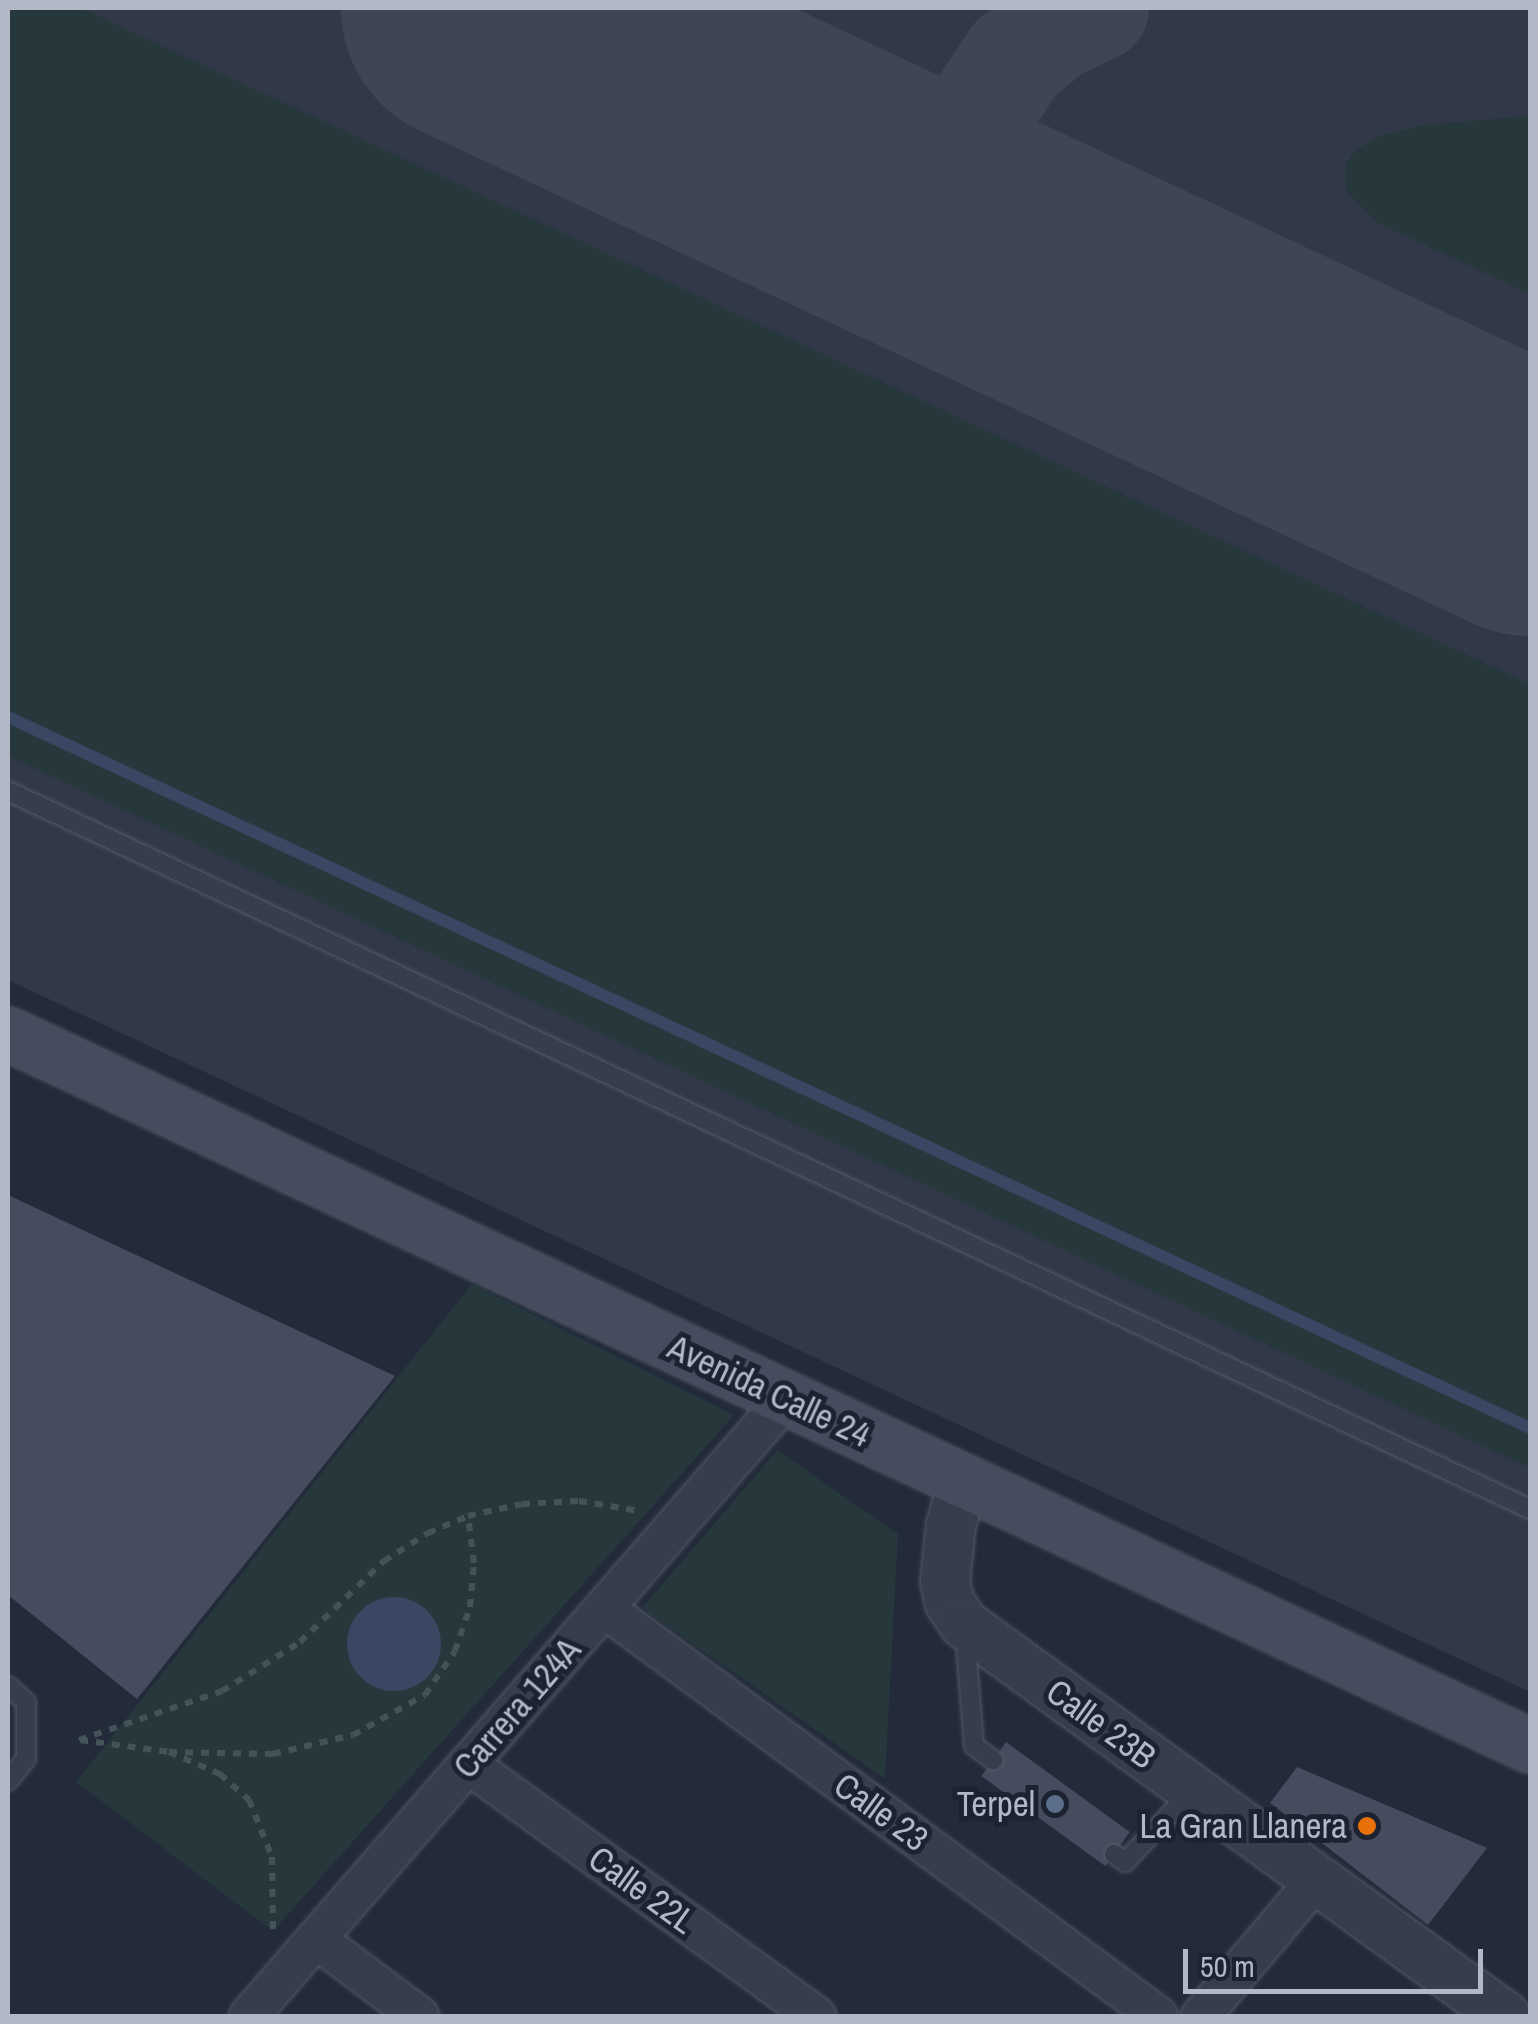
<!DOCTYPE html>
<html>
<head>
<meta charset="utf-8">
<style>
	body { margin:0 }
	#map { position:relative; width:1538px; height:2024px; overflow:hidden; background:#232b3a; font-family:"Archivo Narrow",sans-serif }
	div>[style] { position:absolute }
	.airport>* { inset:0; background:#313847 }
	.green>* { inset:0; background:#26383c }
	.water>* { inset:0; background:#394763 }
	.round { border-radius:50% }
	.stream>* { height:12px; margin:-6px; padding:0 6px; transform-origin:6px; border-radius:6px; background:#394763 }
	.taxiway>* { height:108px; margin:-54px; padding:0 54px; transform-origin:54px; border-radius:54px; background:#3e4656 }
	.runway>* { height:270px; margin:-135px; padding:0 135px; transform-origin:135px; border-radius:135px; background:#3e4656 }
	.building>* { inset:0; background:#454c5e; transform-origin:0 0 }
	.path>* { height:6px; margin-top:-3px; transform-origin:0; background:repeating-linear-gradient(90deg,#435458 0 8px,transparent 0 16px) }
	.roads { filter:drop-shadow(0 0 2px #525865) drop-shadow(0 0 2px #525865) }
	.service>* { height:18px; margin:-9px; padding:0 9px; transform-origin:9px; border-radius:9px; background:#373d4b }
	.minor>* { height:38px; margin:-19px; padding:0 19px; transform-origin:19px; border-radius:19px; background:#373d4b }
	.tertiary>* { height:48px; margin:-24px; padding:0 24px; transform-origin:24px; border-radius:24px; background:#373d4b }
	.secondary>* { height:52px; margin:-26px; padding:0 26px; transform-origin:26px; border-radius:26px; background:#454c5d }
	.dots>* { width:28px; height:28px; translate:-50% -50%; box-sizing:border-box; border:5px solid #1c222f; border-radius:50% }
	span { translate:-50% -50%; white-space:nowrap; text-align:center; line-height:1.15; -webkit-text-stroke:10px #1c222f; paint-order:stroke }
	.street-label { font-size:35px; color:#b2b8c6 }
	.poi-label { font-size:35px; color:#b2b8c6 }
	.right { translate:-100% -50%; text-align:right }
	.frame { position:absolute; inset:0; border:10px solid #b2b8c6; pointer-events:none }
	.scale { position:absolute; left:1183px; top:1949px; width:300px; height:45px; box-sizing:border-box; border:5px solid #b2b8c6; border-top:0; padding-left:12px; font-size:30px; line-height:35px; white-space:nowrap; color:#b2b8c6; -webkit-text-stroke:8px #1c222f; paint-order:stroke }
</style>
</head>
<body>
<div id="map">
	<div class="airport">
		<div style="clip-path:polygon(8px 8px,1530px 8px,1530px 1692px,8px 980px)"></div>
	</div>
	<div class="green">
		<div style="clip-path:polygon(8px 8px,81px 8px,1530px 684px,1530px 1468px,8px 756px)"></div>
		<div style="clip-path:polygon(1530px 116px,1530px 294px,1378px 223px,1350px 196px,1345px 186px,1346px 164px,1353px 152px,1378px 136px,1422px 125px)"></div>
		<div style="clip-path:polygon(472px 1284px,734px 1415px,273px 1931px,76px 1782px)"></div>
		<div style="clip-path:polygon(777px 1450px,898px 1534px,885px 1779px,642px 1608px)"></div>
	</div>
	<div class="water">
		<div class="round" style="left:347px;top:1597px;width:94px;height:94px"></div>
	</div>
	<div class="stream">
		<div style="left:8px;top:717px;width:1680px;rotate:25.04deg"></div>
	</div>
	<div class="taxiway">
		<div style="left:1095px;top:8px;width:45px;rotate:155.1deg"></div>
		<div style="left:1054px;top:27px;width:50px;rotate:140.6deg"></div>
		<div style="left:1015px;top:59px;width:53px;rotate:123.4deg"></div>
		<div style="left:986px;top:103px;width:54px;rotate:96.3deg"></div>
		<div style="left:980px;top:157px;width:37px;rotate:70deg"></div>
		<div style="left:993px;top:192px;width:156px;rotate:44.7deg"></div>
	</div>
	<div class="runway">
		<div style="left:476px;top:8px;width:1164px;rotate:25.07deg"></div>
	</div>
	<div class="building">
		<div style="clip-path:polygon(8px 1195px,395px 1376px,137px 1699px,8px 1595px)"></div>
		<div style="left:1006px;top:1742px;width:153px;height:42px;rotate:36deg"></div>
		<div style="clip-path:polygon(1297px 1767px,1487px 1848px,1428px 1925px,1270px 1803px)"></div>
	</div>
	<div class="path">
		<div style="left:79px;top:1740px;width:151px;rotate:-18.9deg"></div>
		<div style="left:222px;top:1691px;width:92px;rotate:-32.1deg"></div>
		<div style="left:300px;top:1642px;width:117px;rotate:-44deg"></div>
		<div style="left:384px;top:1561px;width:52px;rotate:-32.5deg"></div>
		<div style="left:428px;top:1533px;width:43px;rotate:-23deg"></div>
		<div style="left:468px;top:1516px;width:55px;rotate:-12.5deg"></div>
		<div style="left:522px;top:1504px;width:57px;rotate:-3deg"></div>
		<div style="left:579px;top:1501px;width:61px;rotate:9.5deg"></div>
		<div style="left:80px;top:1740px;width:90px;rotate:7.7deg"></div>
		<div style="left:169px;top:1752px;width:56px;rotate:23.3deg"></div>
		<div style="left:220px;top:1774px;width:39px;rotate:42deg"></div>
		<div style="left:249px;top:1800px;width:61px;rotate:68deg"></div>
		<div style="left:272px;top:1857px;width:72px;rotate:89.2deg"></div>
		<div style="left:169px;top:1752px;width:104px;rotate:1.1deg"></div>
		<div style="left:273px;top:1754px;width:82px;rotate:-13.4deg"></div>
		<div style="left:353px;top:1735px;width:82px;rotate:-29.1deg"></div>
		<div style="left:425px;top:1695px;width:53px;rotate:-55.7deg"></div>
		<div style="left:455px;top:1651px;width:46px;rotate:-71.2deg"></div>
		<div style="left:470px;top:1607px;width:44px;rotate:-84.8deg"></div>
		<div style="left:474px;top:1563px;width:47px;rotate:-97.3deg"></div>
	</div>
	<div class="roads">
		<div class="service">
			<div style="left:8px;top:791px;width:1683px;rotate:25.26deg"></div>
			<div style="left:965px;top:1634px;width:112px;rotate:85.4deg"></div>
			<div style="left:974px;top:1746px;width:24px;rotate:36deg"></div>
			<div style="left:8px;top:1686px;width:24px;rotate:42deg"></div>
			<div style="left:26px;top:1702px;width:57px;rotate:90deg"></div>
			<div style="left:26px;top:1759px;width:28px;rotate:129deg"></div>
			<div style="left:1114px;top:1854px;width:14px;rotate:36deg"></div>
			<div style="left:1125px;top:1862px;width:96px;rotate:-46.7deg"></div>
		</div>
		<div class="minor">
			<div style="left:604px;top:1608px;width:688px;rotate:36.37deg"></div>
			<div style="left:468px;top:1764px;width:430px;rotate:35.9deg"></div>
			<div style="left:316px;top:1939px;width:129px;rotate:36.8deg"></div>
			<div style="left:249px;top:2016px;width:818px;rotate:-48.97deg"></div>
			<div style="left:1201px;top:2016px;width:180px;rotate:-49.7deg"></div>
		</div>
		<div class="tertiary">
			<div style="left:963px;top:1482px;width:45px;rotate:105.6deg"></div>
			<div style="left:951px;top:1525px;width:57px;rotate:96deg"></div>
			<div style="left:945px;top:1582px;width:22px;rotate:77deg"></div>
			<div style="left:950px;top:1603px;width:25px;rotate:56deg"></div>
			<div style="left:964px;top:1624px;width:668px;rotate:35.93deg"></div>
		</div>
		<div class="secondary">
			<div style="left:8px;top:1034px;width:1680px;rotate:25.07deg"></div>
		</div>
	</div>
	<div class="dots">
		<div style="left:1055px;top:1804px;background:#5c6f8a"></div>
		<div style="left:1367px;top:1826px;background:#e8710a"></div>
	</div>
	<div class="street-label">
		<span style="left:769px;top:1391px;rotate:25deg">Avenida Calle 24</span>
		<span style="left:517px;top:1708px;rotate:-49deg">Carrera 124A</span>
		<span style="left:1101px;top:1724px;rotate:36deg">Calle 23B</span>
		<span style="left:881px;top:1812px;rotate:36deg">Calle 23</span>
		<span style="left:642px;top:1890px;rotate:36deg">Calle 22L</span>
	</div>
	<div class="poi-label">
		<span class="right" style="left:1035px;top:1804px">Terpel</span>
		<span class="right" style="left:1347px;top:1826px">La Gran Llanera</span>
	</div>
	<div class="frame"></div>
	<div class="scale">50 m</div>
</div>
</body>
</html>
